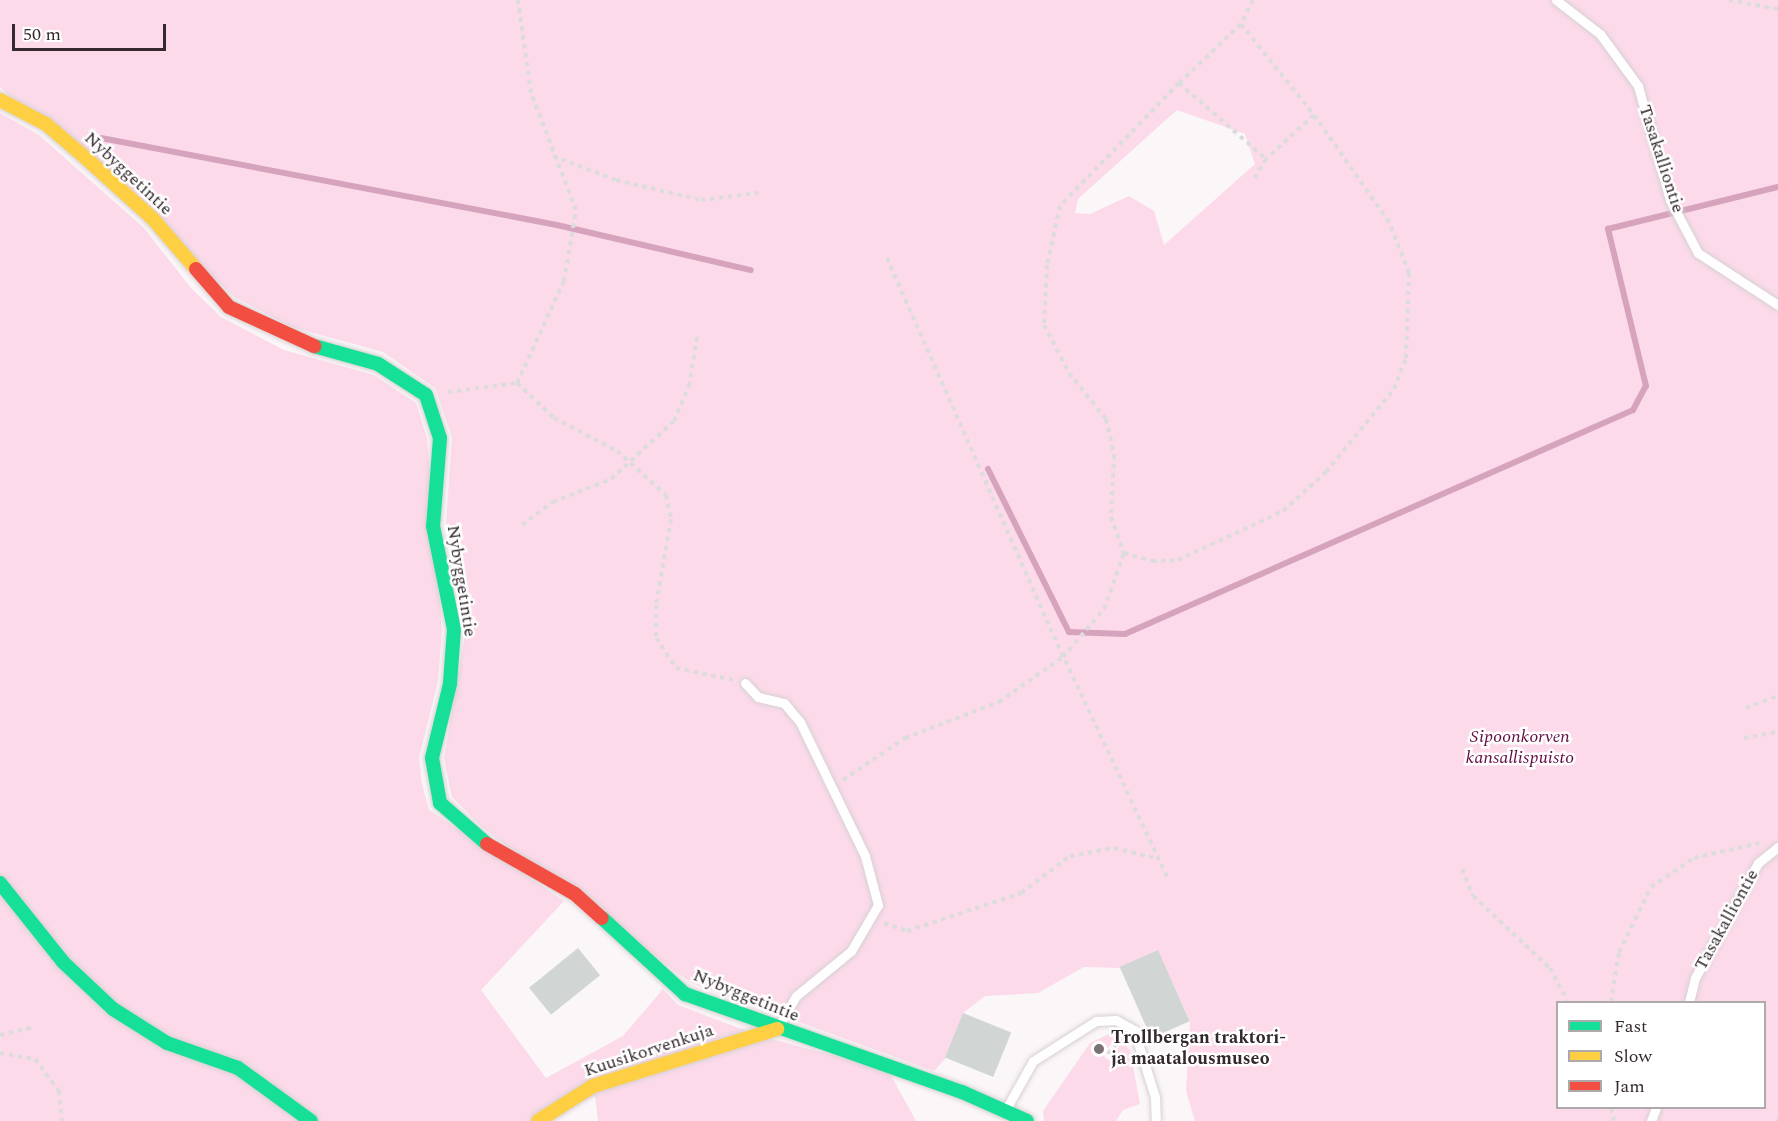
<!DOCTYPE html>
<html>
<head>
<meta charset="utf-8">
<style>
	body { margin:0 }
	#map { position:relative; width:1778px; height:1121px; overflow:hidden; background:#fbf6f8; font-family:Spectral,serif }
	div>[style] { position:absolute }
	.green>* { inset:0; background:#fcdaea }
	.stream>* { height:6px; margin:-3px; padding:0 3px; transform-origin:3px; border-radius:3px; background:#d6a3bc }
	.building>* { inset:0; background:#d1d6d5; transform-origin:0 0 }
	.path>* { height:4px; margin-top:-2px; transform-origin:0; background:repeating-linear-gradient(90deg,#dddcdc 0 4.5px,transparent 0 9px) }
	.roads { filter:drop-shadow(0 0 2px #d7d0d3) drop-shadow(0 0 2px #d7d0d3) }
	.lane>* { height:9px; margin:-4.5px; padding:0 4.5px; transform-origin:4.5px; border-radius:4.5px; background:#fefefe }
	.fast>* { height:14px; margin:-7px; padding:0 7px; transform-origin:7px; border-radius:7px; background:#16e098 }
	.slow>* { height:14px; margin:-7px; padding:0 7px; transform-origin:7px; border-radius:7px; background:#ffcf43 }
	.jam>* { height:14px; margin:-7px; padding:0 7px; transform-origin:7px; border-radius:7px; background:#f24e42 }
	.dots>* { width:16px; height:16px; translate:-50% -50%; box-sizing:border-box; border:3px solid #fff; border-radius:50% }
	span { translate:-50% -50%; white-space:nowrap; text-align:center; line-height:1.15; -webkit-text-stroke:5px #fff; paint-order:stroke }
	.street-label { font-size:18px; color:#34292e }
	.park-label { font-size:18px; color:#610b42; font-style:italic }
	.poi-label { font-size:18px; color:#34292e; font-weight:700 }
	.left { translate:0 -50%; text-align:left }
	.legend { position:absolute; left:1556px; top:1001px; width:210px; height:108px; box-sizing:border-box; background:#fff; border:2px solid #aea9ab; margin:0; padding:8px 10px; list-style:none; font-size:18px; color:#34292e }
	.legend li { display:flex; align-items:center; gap:12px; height:30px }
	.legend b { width:30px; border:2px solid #aea9ab }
	.scale { position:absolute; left:12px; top:24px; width:154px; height:27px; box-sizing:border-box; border:3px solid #34292e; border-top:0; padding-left:8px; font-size:18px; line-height:21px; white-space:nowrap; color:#34292e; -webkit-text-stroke:4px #fff; paint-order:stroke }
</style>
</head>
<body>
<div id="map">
	<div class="green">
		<div style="clip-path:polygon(evenodd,0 0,1778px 0,1778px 1121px,1195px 1121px,1186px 1091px,1190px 1021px,1158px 951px,1120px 968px,1084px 967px,1038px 993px,985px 996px,963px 1013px,946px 1058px,934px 1071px,691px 983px,482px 827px,452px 797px,444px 758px,466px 629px,446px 525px,452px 437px,435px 388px,383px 352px,292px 327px,236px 298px,0 87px,0 0,1177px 110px,1245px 134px,1255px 164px,1164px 245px,1154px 211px,1129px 196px,1090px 214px,1075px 213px,1078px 199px,1177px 110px,0 0,1558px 1002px,1764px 1002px,1764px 1108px,1558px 1108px,1558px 1002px)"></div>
		<div style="clip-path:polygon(0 113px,39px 135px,144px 228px,191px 288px,221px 317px,284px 350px,374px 375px,416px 403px,427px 438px,442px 630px,438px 681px,419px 758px,422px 784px,429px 810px,564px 901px,481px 990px,546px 1078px,623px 1036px,663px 989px,678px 1005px,752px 1033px,534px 1121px,0 1121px)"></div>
		<div style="clip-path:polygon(1109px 1034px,1118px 1038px,1101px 1054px,1111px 1062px,1122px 1041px,1130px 1050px,1140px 1104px,1123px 1110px,1116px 1121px,1044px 1121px,1043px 1111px,1090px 1043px)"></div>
		<div style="clip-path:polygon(764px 1037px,888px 1070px,916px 1121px,598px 1121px,594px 1087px)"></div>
	</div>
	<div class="stream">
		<div style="left:101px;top:138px;width:464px;rotate:10.8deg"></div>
		<div style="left:557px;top:225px;width:199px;rotate:13.1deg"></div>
		<div style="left:988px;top:469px;width:182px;rotate:63.6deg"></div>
		<div style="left:1069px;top:632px;width:56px;rotate:2deg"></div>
		<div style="left:1125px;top:634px;width:555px;rotate:-23.79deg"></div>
		<div style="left:1633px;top:410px;width:27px;rotate:-62deg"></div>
		<div style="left:1646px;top:386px;width:162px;rotate:-103.6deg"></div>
		<div style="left:1608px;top:229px;width:175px;rotate:-13.9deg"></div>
	</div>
	<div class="building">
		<div style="left:578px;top:948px;width:35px;height:63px;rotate:51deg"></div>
		<div style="left:1158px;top:950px;width:78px;height:42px;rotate:66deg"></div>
		<div style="left:963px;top:1013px;width:52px;height:48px;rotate:22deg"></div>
	</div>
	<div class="path">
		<div style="left:1253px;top:0;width:27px;rotate:117deg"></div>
		<div style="left:1241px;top:24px;width:86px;rotate:136.4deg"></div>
		<div style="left:1179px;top:83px;width:116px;rotate:41.1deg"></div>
		<div style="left:1729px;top:0;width:50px;rotate:10.4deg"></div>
		<div style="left:1241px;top:24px;width:117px;rotate:51.3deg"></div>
		<div style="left:1314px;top:115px;width:65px;rotate:137.5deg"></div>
		<div style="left:1266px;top:159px;width:22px;rotate:122deg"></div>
		<div style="left:1179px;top:83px;width:171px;rotate:134.1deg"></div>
		<div style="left:1060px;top:206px;width:60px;rotate:102.4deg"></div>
		<div style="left:1047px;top:265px;width:60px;rotate:92.9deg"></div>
		<div style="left:1044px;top:325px;width:54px;rotate:62.5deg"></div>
		<div style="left:1069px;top:373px;width:59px;rotate:51.2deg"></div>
		<div style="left:1106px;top:419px;width:37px;rotate:77deg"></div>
		<div style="left:1114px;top:455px;width:62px;rotate:92.8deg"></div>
		<div style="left:1111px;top:517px;width:38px;rotate:70deg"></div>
		<div style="left:1124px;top:553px;width:29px;rotate:16deg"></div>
		<div style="left:1152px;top:561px;width:26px;rotate:-2deg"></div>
		<div style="left:1178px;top:560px;width:116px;rotate:-25deg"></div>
		<div style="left:1283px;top:511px;width:58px;rotate:-42.2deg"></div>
		<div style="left:1326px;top:472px;width:107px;rotate:-50.7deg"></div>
		<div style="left:1394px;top:389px;width:33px;rotate:-69deg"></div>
		<div style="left:1406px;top:358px;width:85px;rotate:-88deg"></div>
		<div style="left:1409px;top:273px;width:55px;rotate:-111.4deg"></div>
		<div style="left:1389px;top:222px;width:131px;rotate:-125deg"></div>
		<div style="left:553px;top:156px;width:67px;rotate:20.9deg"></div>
		<div style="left:616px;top:180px;width:87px;rotate:13.2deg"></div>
		<div style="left:701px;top:200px;width:58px;rotate:-6.9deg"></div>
		<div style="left:887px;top:258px;width:404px;rotate:66.2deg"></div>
		<div style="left:1050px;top:628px;width:275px;rotate:64.8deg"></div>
		<div style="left:517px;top:383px;width:112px;rotate:-65.3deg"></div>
		<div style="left:564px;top:281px;width:72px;rotate:-80.4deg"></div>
		<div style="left:576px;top:210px;width:125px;rotate:-111deg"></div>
		<div style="left:531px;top:93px;width:94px;rotate:-98deg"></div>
		<div style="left:448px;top:392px;width:70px;rotate:-7.4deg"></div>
		<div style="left:517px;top:383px;width:51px;rotate:43.4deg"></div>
		<div style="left:554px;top:418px;width:71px;rotate:27.6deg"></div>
		<div style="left:617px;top:451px;width:66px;rotate:41.9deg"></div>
		<div style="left:666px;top:495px;width:25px;rotate:78deg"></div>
		<div style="left:671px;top:519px;width:87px;rotate:99.9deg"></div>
		<div style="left:656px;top:605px;width:33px;rotate:90deg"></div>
		<div style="left:656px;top:638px;width:36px;rotate:56deg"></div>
		<div style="left:676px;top:668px;width:58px;rotate:11.9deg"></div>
		<div style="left:522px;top:525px;width:39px;rotate:-37deg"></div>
		<div style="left:553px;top:502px;width:62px;rotate:-21.6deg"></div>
		<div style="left:611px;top:479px;width:86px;rotate:-42.6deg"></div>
		<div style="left:674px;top:421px;width:38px;rotate:-67deg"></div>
		<div style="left:689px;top:386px;width:50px;rotate:-80.7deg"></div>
		<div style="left:1746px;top:708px;width:34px;rotate:-21deg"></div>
		<div style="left:1744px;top:738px;width:35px;rotate:-10deg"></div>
		<div style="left:843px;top:780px;width:75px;rotate:-34.1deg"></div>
		<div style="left:905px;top:738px;width:101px;rotate:-21deg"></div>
		<div style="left:999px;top:702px;width:78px;rotate:-35.1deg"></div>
		<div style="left:1063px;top:657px;width:63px;rotate:-49.5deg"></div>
		<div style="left:1104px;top:609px;width:59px;rotate:-70.3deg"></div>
		<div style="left:1462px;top:869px;width:29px;rotate:68deg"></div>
		<div style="left:1473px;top:896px;width:105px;rotate:43.1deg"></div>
		<div style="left:1550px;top:968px;width:38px;rotate:62deg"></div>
		<div style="left:884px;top:923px;width:24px;rotate:19deg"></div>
		<div style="left:907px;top:931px;width:120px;rotate:-18.4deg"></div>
		<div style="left:1021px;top:893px;width:61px;rotate:-37.1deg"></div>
		<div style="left:1070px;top:856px;width:45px;rotate:-10.3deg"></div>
		<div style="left:1114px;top:848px;width:46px;rotate:13.7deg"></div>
		<div style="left:1611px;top:1002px;width:51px;rotate:-80.9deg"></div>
		<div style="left:1619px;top:952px;width:72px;rotate:-63.8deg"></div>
		<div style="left:1651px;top:887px;width:52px;rotate:-34deg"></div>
		<div style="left:1694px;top:858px;width:67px;rotate:-13deg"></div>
		<div style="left:0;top:1035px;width:36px;rotate:-13deg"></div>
		<div style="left:0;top:1053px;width:36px;rotate:10deg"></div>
		<div style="left:35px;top:1059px;width:40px;rotate:53deg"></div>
		<div style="left:59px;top:1091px;width:30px;rotate:84deg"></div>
		<div style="left:1108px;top:1054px;width:21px;rotate:-51deg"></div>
		<div style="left:1611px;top:1108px;width:13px;rotate:77deg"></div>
		<div style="left:1776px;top:1121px;width:2px;rotate:-27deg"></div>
	</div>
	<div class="roads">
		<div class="lane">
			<div style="left:1556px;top:0;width:56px;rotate:37.7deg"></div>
			<div style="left:1600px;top:34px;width:64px;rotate:53.8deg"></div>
			<div style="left:1638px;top:86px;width:118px;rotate:74.3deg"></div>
			<div style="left:1670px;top:200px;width:60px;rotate:62.2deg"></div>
			<div style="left:1698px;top:253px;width:95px;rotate:33deg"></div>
			<div style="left:745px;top:683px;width:19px;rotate:47deg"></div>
			<div style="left:758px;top:697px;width:27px;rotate:13deg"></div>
			<div style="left:784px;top:703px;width:25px;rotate:50deg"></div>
			<div style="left:800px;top:722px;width:149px;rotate:64.1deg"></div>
			<div style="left:865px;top:856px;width:51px;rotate:75.1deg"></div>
			<div style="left:878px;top:905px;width:53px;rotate:120.4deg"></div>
			<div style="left:851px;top:951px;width:71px;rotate:140.7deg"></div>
			<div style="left:796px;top:996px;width:32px;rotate:120deg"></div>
			<div style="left:1689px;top:1002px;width:25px;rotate:-76deg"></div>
			<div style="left:1695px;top:978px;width:131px;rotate:-61.3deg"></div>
			<div style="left:1758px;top:863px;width:26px;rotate:-39deg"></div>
			<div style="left:1006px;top:1109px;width:55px;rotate:-60.6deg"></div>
			<div style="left:1033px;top:1061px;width:75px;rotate:-32.4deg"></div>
			<div style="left:1096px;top:1021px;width:20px;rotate:-3deg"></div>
			<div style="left:1116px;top:1020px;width:21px;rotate:29deg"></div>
			<div style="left:1134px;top:1030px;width:70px;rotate:72.6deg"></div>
			<div style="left:1155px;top:1097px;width:24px;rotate:88deg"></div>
			<div style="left:1651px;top:1121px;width:14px;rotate:-69deg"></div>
		</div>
		<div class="fast">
			<div style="left:314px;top:346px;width:66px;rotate:15.7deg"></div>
			<div style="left:378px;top:364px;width:57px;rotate:32.9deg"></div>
			<div style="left:426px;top:395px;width:45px;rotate:72deg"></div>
			<div style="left:440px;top:438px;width:88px;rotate:94.5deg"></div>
			<div style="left:433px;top:526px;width:105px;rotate:78.5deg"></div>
			<div style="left:454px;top:629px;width:55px;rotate:94.2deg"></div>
			<div style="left:450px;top:684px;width:76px;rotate:103.7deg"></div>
			<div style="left:432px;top:758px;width:46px;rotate:79.9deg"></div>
			<div style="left:440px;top:803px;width:62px;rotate:41.1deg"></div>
			<div style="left:0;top:883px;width:101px;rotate:51.4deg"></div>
			<div style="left:63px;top:962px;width:69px;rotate:43.2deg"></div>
			<div style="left:113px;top:1009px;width:64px;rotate:32.2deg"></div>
			<div style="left:167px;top:1043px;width:75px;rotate:19.4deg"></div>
			<div style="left:238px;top:1068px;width:90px;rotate:36deg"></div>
			<div style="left:602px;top:918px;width:113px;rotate:42.5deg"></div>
			<div style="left:685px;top:994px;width:294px;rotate:19.5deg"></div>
			<div style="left:962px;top:1092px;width:71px;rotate:24deg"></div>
		</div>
		<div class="slow">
			<div style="left:0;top:100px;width:52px;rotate:27.6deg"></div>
			<div style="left:46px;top:124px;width:55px;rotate:40.6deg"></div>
			<div style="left:88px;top:160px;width:88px;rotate:42.2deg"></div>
			<div style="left:153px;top:219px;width:66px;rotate:49.3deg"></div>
			<div style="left:538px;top:1121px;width:65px;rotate:-32.5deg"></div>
			<div style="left:593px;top:1086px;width:193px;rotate:-17.2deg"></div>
		</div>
		<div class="jam">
			<div style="left:196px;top:269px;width:50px;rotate:49deg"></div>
			<div style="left:229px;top:307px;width:94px;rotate:24.6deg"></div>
			<div style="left:487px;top:844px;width:101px;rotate:29.6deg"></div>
			<div style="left:575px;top:894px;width:36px;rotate:42deg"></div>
		</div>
	</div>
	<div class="dots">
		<div style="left:1099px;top:1049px;background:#7a7175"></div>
	</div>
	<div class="street-label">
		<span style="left:1661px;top:159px;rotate:72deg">Tasakalliontie</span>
		<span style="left:128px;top:174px;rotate:43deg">Nybyggetintie</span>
		<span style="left:461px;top:581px;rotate:81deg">Nybyggetintie</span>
		<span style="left:1727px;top:920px;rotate:-61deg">Tasakalliontie</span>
		<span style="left:746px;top:996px;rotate:22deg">Nybyggetintie</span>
		<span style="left:649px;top:1051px;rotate:-18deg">Kuusikorvenkuja</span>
	</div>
	<div class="park-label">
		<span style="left:1520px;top:748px">Sipoonkorven<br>kansallispuisto</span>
	</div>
	<div class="poi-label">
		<span class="left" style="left:1111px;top:1049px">Trollbergan traktori-<br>ja maatalousmuseo</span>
	</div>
	<ul class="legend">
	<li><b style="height:8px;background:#16e098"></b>Fast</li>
	<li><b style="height:8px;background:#ffcf43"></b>Slow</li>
	<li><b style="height:8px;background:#f24e42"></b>Jam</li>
	</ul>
	<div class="scale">50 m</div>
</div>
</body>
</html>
